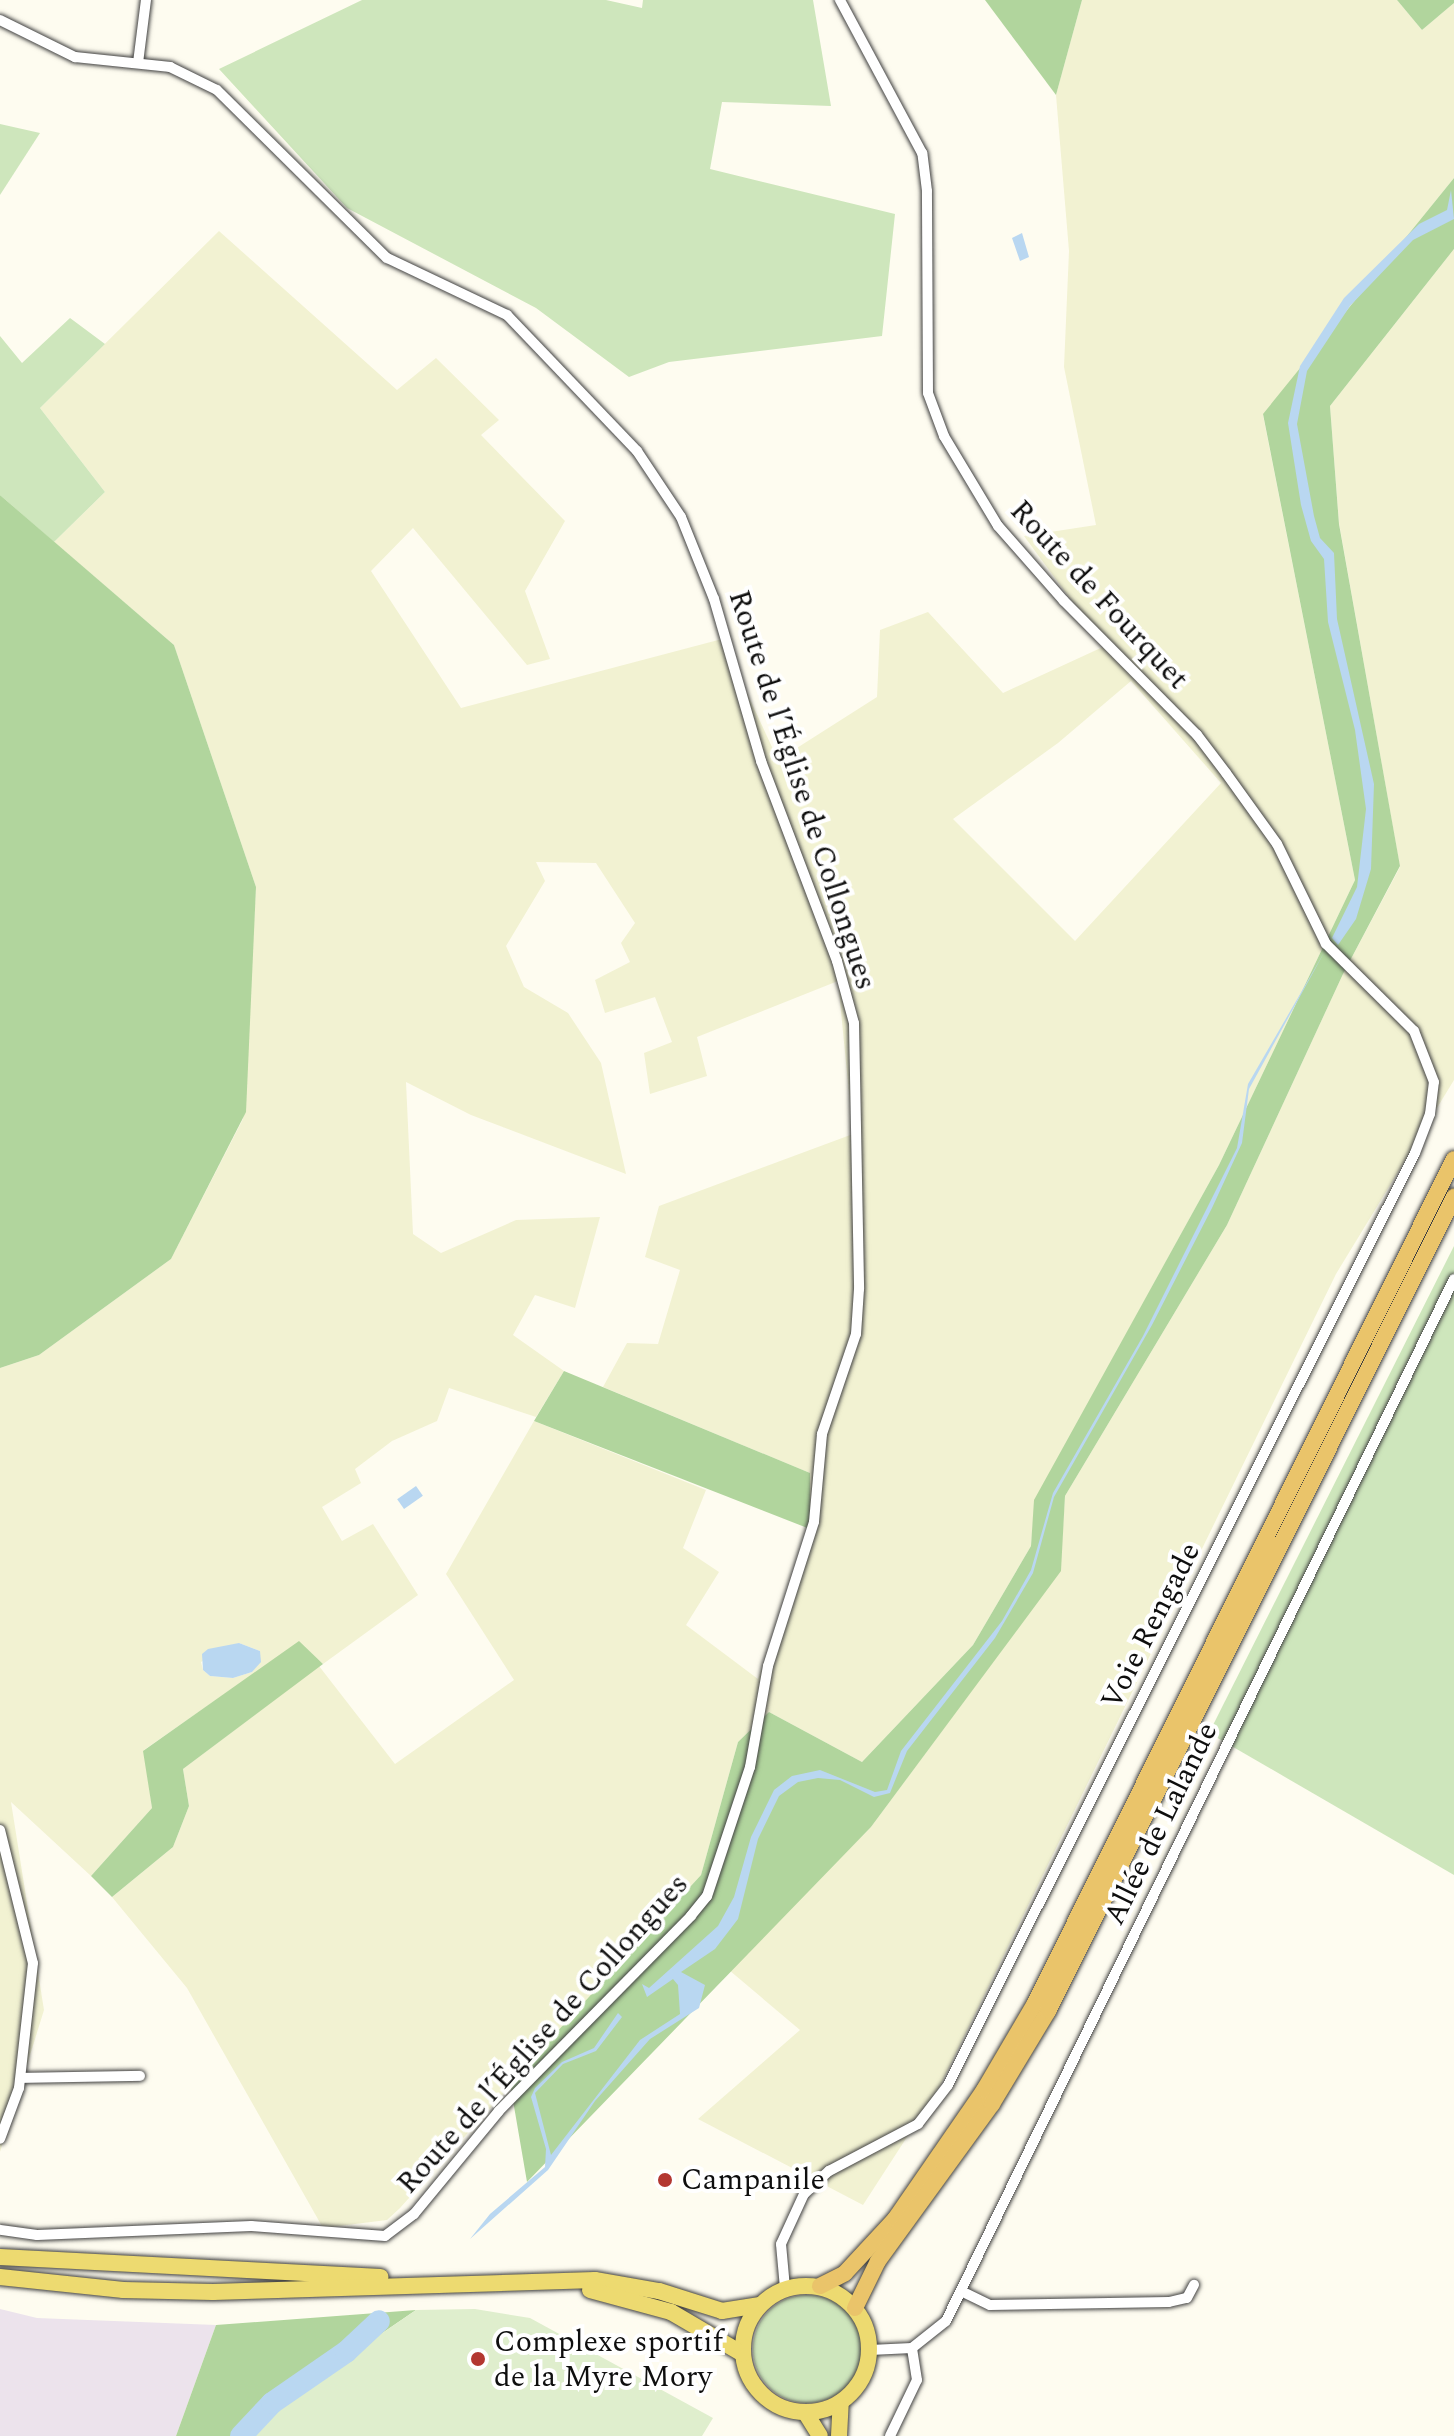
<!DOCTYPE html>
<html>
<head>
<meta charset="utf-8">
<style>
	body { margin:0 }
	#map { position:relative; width:1454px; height:2436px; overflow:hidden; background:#fefcf0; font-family:Spectral,serif }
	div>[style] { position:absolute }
	.industrial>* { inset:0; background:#ece3ec }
	.farmland>* { inset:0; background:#f2f2d2 }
	.green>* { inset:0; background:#cee6bc }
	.round { border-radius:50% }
	.forest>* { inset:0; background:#b1d59d }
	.pitch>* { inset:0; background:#dfeecd }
	.water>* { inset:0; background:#b9d7f1; transform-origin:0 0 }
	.river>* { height:22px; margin:-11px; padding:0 11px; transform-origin:11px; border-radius:11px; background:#b9d7f1 }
	.roads { filter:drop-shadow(0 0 2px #414141) drop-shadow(0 0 2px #414141) }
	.minor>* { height:10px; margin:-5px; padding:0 5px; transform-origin:5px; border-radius:5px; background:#fff }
	.primary>* { height:16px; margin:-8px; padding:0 8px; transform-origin:8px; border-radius:8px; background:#edda70 }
	.primary>.ring { margin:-8px; padding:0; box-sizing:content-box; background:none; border:16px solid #edda70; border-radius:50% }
	.trunk>* { height:16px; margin:-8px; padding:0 8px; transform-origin:8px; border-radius:8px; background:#eac46a }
	.dots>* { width:22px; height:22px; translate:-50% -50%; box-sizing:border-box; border:4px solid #fff; border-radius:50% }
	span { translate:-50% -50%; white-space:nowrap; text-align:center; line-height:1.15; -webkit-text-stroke:8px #fff; paint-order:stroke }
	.street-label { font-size:30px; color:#0e0e0e }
	.poi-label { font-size:30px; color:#0e0e0e }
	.left { translate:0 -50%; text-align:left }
</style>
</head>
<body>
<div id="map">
	<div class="industrial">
		<div style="clip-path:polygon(0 2309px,37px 2318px,216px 2325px,176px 2436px,0 2436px)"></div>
	</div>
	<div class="farmland">
		<div style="clip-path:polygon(evenodd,1082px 0,1397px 0,1422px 30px,1454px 3px,1454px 178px,1263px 415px,1355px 880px,1219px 1165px,1035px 1500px,1031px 1546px,973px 1645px,862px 1762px,769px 1712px,738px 1742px,701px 1875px,400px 2208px,387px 2220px,323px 2228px,187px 1988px,112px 1897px,173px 1847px,189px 1806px,183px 1769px,319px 1666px,395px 1764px,514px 1680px,446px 1574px,534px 1421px,706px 1490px,683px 1548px,719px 1572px,686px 1625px,758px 1679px,810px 1529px,810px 1473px,603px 1387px,627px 1343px,658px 1344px,680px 1270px,645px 1257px,659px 1206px,853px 1134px,838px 981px,697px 1037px,707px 1076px,650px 1094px,644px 1053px,672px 1042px,655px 997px,605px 1013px,595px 980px,630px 962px,621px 943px,635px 923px,596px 863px,536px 862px,545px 881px,506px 946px,524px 987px,568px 1013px,601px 1063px,626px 1174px,471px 1115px,406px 1082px,413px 1234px,441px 1253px,516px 1220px,600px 1217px,575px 1308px,535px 1295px,513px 1335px,564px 1371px,536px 1417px,449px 1388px,437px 1421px,392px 1441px,355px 1469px,361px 1483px,322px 1507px,342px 1541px,373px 1524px,418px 1595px,323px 1664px,299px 1642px,144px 1750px,152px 1808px,91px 1876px,11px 1802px,44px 2010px,0 2152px,0 1368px,39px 1355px,171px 1259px,243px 1119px,256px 887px,174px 645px,54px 542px,105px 492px,40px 408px,219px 231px,397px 390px,436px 358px,499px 420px,481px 435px,565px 521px,525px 591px,550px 659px,527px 665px,413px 528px,371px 571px,461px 708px,722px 639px,778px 760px,877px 697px,880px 630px,928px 612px,1003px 693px,1105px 646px,1024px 536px,1096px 525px,1064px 367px,1069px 251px,1056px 95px,1082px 0,1131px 681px,1221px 783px,1075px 941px,953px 819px,1058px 743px,1131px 681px,1082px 0,239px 1643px,260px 1651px,252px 1672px,233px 1678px,210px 1676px,203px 1670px,201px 1662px,239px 1643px)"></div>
		<div style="clip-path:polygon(1454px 249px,1454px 1080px,1336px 1274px,940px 2086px,863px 2205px,698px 2119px,800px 2030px,729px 1970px,871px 1827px,1060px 1571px,1065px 1496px,1227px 1225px,1343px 974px,1400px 867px,1339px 523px,1330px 406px)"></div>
	</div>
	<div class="green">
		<div style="clip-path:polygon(362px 0,606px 0,642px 8px,643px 0,813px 0,831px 106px,722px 102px,710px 169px,895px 214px,882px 336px,669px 362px,629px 377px,536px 308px,347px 208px,219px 69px)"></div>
		<div style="clip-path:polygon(0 124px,40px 133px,0 195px)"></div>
		<div style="clip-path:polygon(70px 318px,105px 344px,40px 408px,105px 492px,54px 542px,0 495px,0 336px,22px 363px)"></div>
		<div style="clip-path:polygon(1454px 1246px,1454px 1875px,1209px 1733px)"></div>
		<div class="round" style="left:753px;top:2295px;width:108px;height:108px"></div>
	</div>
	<div class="forest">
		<div style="clip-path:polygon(985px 0,1082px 0,1056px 95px)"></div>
		<div style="clip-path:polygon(1397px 0,1454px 0,1454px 3px,1422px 30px)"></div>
		<div style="clip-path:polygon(1454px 178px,1454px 249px,1330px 406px,1339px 524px,1400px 866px,1343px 974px,1227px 1225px,1065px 1496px,1061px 1571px,871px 1827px,527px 2182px,510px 2083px,701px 1875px,738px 1742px,769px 1712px,862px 1762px,973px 1645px,1031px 1546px,1034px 1500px,1219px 1165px,1355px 880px,1263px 414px)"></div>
		<div style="clip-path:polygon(0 495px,174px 645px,256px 887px,246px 1112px,171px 1259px,39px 1355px,0 1368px)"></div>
		<div style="clip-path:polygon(564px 1371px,810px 1473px,810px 1529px,534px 1421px)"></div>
		<div style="clip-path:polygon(299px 1641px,323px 1664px,183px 1769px,189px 1806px,173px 1847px,112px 1897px,91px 1876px,152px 1808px,143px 1751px)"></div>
		<div style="clip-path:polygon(416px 2310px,315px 2379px,244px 2436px,176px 2436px,216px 2325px)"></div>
	</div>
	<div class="pitch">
		<div style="clip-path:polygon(475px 2309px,530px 2318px,713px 2418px,702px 2436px,244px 2436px,315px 2379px,416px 2310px)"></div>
	</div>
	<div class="water">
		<div style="clip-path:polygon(1451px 190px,1454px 219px,1413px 240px,1350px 306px,1307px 371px,1297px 424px,1314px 516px,1320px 538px,1334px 553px,1337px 619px,1374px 784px,1371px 869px,1356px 919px,1338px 945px,1332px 938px,1357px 887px,1366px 809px,1355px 730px,1328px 622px,1324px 559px,1311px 541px,1301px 505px,1288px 423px,1300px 366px,1344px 298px,1419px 224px,1447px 210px)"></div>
		<div style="clip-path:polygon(1022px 233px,1029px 257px,1020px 261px,1012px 238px)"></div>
		<div style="clip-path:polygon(1325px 951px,1249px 1089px,1242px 1143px,1212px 1208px,1152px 1325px,1054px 1497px,1033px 1573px,995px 1638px,907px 1751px,890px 1793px,874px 1797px,840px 1780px,818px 1778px,798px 1782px,779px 1796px,758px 1839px,738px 1919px,715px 1949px,681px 1972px,705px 1985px,699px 2008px,650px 2039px,595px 2101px,548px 2170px,470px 2239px,490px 2214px,545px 2167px,546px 2149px,531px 2097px,535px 2088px,562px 2062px,594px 2048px,618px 2013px,622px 2017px,596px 2051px,563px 2064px,535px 2093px,551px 2155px,640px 2040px,680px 2014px,678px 1985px,673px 1979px,647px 1997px,642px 1984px,649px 1988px,718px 1926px,734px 1897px,751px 1837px,774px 1790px,792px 1776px,820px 1770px,875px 1792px,887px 1790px,901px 1751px,1002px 1621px,1031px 1570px,1053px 1493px,1143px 1336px,1237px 1148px,1248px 1084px)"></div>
		<div style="left:416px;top:1486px;width:12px;height:23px;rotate:55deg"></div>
		<div style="clip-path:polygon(239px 1643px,260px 1651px,261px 1662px,252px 1672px,233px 1678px,210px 1676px,203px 1670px,202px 1654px,208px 1649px)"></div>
	</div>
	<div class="river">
		<div style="left:241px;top:2436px;width:45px;rotate:-46.8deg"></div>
		<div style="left:272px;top:2403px;width:90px;rotate:-34.6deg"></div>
		<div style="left:346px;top:2352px;width:45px;rotate:-43.2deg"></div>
	</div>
	<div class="roads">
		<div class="minor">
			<div style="left:0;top:20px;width:84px;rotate:26.3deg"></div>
			<div style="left:75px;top:57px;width:96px;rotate:6deg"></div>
			<div style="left:170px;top:67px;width:52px;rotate:26.1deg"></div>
			<div style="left:217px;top:90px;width:239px;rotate:44.7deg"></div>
			<div style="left:387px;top:258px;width:133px;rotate:25.4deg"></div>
			<div style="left:507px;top:315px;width:188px;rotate:46.3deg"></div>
			<div style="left:637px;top:451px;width:79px;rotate:56.3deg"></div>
			<div style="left:681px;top:517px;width:88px;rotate:68.1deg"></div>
			<div style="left:714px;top:599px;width:169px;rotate:73.8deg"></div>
			<div style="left:761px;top:761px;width:214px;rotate:69.2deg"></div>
			<div style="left:837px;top:961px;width:64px;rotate:74.7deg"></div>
			<div style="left:854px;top:1023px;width:266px;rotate:88.9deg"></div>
			<div style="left:859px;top:1289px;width:45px;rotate:93.8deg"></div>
			<div style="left:856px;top:1334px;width:106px;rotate:108.8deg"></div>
			<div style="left:822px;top:1434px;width:88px;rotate:95.2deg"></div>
			<div style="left:814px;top:1522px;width:151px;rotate:107.7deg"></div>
			<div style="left:768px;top:1666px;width:103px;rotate:100.1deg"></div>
			<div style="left:750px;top:1767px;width:136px;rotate:108.4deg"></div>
			<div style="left:707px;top:1896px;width:26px;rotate:129deg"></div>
			<div style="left:691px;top:1916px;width:274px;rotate:134.6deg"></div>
			<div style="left:499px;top:2111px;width:134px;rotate:129.5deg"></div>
			<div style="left:414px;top:2214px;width:36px;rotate:143deg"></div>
			<div style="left:385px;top:2236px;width:134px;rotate:-175.7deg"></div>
			<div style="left:251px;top:2226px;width:214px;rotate:177.6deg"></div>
			<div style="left:37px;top:2235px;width:37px;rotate:-172deg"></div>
			<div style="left:138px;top:63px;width:64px;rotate:-82.8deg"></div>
			<div style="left:0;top:1830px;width:137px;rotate:76.1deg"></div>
			<div style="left:33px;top:1963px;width:126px;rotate:96.4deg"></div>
			<div style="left:19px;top:2088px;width:54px;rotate:110.4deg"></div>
			<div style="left:21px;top:2078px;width:119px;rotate:-1deg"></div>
			<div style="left:785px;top:2288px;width:44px;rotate:-95.2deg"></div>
			<div style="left:781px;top:2244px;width:55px;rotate:-65.3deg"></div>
			<div style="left:804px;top:2194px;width:34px;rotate:-43deg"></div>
			<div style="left:829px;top:2171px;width:101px;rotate:-27.8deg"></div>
			<div style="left:918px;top:2124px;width:49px;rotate:-52.4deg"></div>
			<div style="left:948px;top:2085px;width:1042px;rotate:-63.39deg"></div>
			<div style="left:1415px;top:1153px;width:42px;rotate:-69deg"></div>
			<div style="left:1430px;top:1114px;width:32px;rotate:-83deg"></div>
			<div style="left:1434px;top:1082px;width:55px;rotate:-111.4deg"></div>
			<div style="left:1414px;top:1031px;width:124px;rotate:-135.3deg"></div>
			<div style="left:1326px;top:944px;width:111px;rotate:-116.1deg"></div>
			<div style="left:1277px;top:844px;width:87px;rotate:-125.7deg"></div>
			<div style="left:1226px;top:773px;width:48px;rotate:-127.3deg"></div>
			<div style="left:1197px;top:735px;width:189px;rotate:-134.8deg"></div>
			<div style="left:1064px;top:601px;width:100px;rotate:-131.3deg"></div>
			<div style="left:998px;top:526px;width:105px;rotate:-121deg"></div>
			<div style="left:944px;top:436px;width:46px;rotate:-110.4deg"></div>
			<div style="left:928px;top:393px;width:202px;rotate:-90.3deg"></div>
			<div style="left:927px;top:191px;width:38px;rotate:-97deg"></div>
			<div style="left:922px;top:153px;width:174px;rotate:-118.2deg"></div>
			<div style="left:961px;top:2291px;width:32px;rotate:26deg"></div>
			<div style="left:990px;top:2305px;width:179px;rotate:-1deg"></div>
			<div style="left:1169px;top:2302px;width:18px;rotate:-13deg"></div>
			<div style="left:1187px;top:2298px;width:15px;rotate:-62deg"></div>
			<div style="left:870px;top:2350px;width:42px;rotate:-2.7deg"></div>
			<div style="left:912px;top:2348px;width:43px;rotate:-38.5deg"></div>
			<div style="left:946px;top:2321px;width:1159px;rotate:-64.01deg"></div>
			<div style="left:890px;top:2436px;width:62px;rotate:-64.3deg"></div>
			<div style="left:917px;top:2380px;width:32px;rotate:-99deg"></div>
		</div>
		<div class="primary">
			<div style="left:0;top:2257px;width:381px;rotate:3deg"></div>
			<div style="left:0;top:2277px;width:124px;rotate:6deg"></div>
			<div style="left:123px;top:2290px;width:90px;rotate:1.3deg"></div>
			<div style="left:213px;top:2292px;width:382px;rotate:-1.8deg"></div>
			<div style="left:595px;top:2280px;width:65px;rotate:9.8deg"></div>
			<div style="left:659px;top:2291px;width:66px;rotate:17.6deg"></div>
			<div style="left:722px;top:2311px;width:37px;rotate:-9deg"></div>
			<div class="ring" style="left:743px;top:2286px;width:110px;height:110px"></div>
			<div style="left:590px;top:2290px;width:84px;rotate:15.2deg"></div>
			<div style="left:671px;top:2312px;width:83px;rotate:30.3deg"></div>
			<div style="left:805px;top:2412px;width:28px;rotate:58deg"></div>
			<div style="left:839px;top:2436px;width:34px;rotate:-87deg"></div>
		</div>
		<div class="trunk">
			<div style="left:820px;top:2286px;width:28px;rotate:-27deg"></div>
			<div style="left:845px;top:2273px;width:74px;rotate:-47.2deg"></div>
			<div style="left:895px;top:2219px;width:157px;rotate:-55.4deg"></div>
			<div style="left:984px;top:2090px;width:101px;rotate:-59.6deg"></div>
			<div style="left:1035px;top:2003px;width:942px;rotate:-63.6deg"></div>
			<div style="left:855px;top:2308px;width:52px;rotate:-63.9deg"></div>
			<div style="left:878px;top:2261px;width:194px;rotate:-54deg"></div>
			<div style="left:992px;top:2104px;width:109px;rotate:-58.9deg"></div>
			<div style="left:1048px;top:2011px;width:910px;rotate:-63.49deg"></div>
		</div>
	</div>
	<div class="dots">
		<div style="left:665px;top:2180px;background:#b33731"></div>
		<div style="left:478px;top:2359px;background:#b33731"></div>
	</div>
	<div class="street-label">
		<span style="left:1099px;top:595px;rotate:47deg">Route de Fourquet</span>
		<span style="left:802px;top:790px;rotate:72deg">Route de l’Église de Collongues</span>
		<span style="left:1151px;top:1626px;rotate:-63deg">Voie Rengade</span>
		<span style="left:1161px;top:1824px;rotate:-64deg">Allée de Lalande</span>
		<span style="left:543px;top:2034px;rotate:-48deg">Route de l’Église de Collongues</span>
	</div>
	<div class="poi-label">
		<span class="left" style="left:681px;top:2180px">Campanile</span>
		<span class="left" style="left:494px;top:2359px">Complexe sportif<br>de la Myre Mory</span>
	</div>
</div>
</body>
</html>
